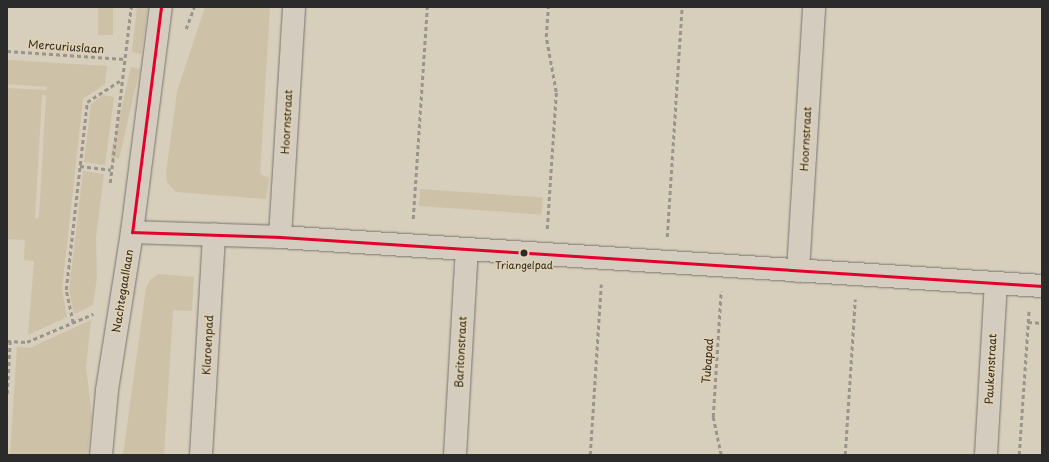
<!DOCTYPE html>
<html>
<head>
<meta charset="utf-8">
<style>
	body { margin:0 }
	#map { position:relative; width:1049px; height:462px; overflow:hidden; background:#d7cebb; font-family:"Playpen Sans",sans-serif }
	div>[style] { position:absolute }
	.green>* { inset:0; background:#cdc1a8; transform-origin:0 0 }
	.path>* { height:2.5px; margin-top:-1.25px; transform-origin:0; background:repeating-linear-gradient(90deg,#9a958c 0 4px,transparent 0 7px) }
	.roads { filter:drop-shadow(0 0 1px #78746c) drop-shadow(0 0 1px #78746c) }
	.street>* { height:22px; margin:-11px; padding:0 11px; transform-origin:11px; border-radius:11px; background:#d3ccbf }
	.bus-1>* { height:3px; margin:-1.5px; padding:0 1.5px; transform-origin:1.5px; border-radius:1.5px; background:#e4002b }
	.dots>* { width:11px; height:11px; translate:-50% -50%; box-sizing:border-box; border:2px solid #e3d2af; border-radius:50% }
	span { translate:-50% -50%; white-space:nowrap; text-align:center; line-height:1.15; -webkit-text-stroke:3px #e3d2af; paint-order:stroke }
	.bus-label { font-size:10px; color:#2b2b2b }
	.street-label { font-size:11px; color:#2b2b2b }
	.frame { position:absolute; inset:0; border:8px solid #2b2b2b; pointer-events:none }
</style>
</head>
<body>
<div id="map">
	<div class="green">
		<div style="left:98px;top:7px;width:15px;height:28px"></div>
		<div style="clip-path:polygon(137px 7px,148px 7px,141px 54px,132px 52px)"></div>
		<div style="clip-path:polygon(205px 7px,270px 7px,260px 174px,269px 178px,266px 199px,176px 192px,167px 182px,166px 173px,177px 92px)"></div>
		<div style="clip-path:polygon(evenodd,7px 60px,107px 66px,105px 84px,83px 99px,62px 290px,67px 317px,28px 335px,34px 261px,24px 260px,25px 240px,7px 239px,7px 88px,46px 90px,47px 87px,7px 84px,7px 60px,42px 95px,46px 95px,39px 218px,35px 218px,42px 95px)"></div>
		<div style="left:131px;top:67px;width:9px;height:92px;rotate:13deg"></div>
		<div style="clip-path:polygon(103px 95px,114px 97px,105px 165px,84px 162px,91px 104px)"></div>
		<div style="clip-path:polygon(83px 171px,104px 174px,96px 237px,97px 277px,93px 305px,74px 314px,69px 290px)"></div>
		<div style="left:420px;top:189px;width:123px;height:17px;rotate:4deg"></div>
		<div style="clip-path:polygon(158px 274px,194px 277px,192px 311px,173px 310px,164px 455px,123px 455px,146px 288px,150px 280px)"></div>
		<div style="clip-path:polygon(91px 320px,86px 367px,92px 417px,87px 455px,10px 455px,17px 347px,30px 348px)"></div>
	</div>
	<div class="path">
		<div style="left:186px;top:29px;width:23px;rotate:-70deg"></div>
		<div style="left:7px;top:51px;width:118px;rotate:3.9deg"></div>
		<div style="left:80px;top:166px;width:31px;rotate:7deg"></div>
		<div style="left:110px;top:183px;width:177px;rotate:-83.2deg"></div>
		<div style="left:413px;top:219px;width:212px;rotate:-86.2deg"></div>
		<div style="left:547px;top:229px;width:137px;rotate:-86.2deg"></div>
		<div style="left:556px;top:92px;width:56px;rotate:-100.3deg"></div>
		<div style="left:546px;top:37px;width:30px;rotate:-86deg"></div>
		<div style="left:667px;top:237px;width:230px;rotate:-86.3deg"></div>
		<div style="left:1028px;top:322px;width:14px;rotate:4deg"></div>
		<div style="left:73px;top:323px;width:34px;rotate:-102deg"></div>
		<div style="left:66px;top:290px;width:189px;rotate:-83.6deg"></div>
		<div style="left:87px;top:102px;width:40px;rotate:-32.9deg"></div>
		<div style="left:7px;top:341px;width:20px;rotate:3deg"></div>
		<div style="left:27px;top:342px;width:72px;rotate:-23deg"></div>
		<div style="left:7px;top:394px;width:53px;rotate:-86.8deg"></div>
		<div style="left:590px;top:455px;width:171px;rotate:-86.3deg"></div>
		<div style="left:721px;top:455px;width:39px;rotate:-102deg"></div>
		<div style="left:713px;top:417px;width:126px;rotate:-86.4deg"></div>
		<div style="left:845px;top:455px;width:156px;rotate:-86.3deg"></div>
		<div style="left:1019px;top:455px;width:145px;rotate:-86.1deg"></div>
	</div>
	<div class="roads">
		<div class="street">
			<div style="left:132px;top:232px;width:148px;rotate:1.9deg"></div>
			<div style="left:280px;top:237px;width:764px;rotate:3.68deg"></div>
			<div style="left:280px;top:237px;width:230px;rotate:-86.5deg"></div>
			<div style="left:798px;top:271px;width:264px;rotate:-86.5deg"></div>
			<div style="left:101px;top:455px;width:65px;rotate:-84.7deg"></div>
			<div style="left:107px;top:390px;width:160px;rotate:-81deg"></div>
			<div style="left:132px;top:232px;width:227px;rotate:-82.7deg"></div>
			<div style="left:201px;top:455px;width:221px;rotate:-86.6deg"></div>
			<div style="left:455px;top:455px;width:206px;rotate:-86.7deg"></div>
			<div style="left:986px;top:455px;width:172px;rotate:-86.7deg"></div>
		</div>
	</div>
	<div class="bus-1">
		<div style="left:161px;top:7px;width:227px;rotate:97.3deg"></div>
		<div style="left:132px;top:232px;width:148px;rotate:1.9deg"></div>
		<div style="left:280px;top:237px;width:764px;rotate:3.68deg"></div>
	</div>
	<div class="dots">
		<div style="left:524px;top:253px;background:#2b2b2b"></div>
	</div>
	<div class="bus-label">
		<span style="left:524px;top:265px">Triangelpad</span>
	</div>
	<div class="street-label">
		<span style="left:66px;top:47px;rotate:4deg">Mercuriuslaan</span>
		<span style="left:287px;top:122px;rotate:-87deg">Hoornstraat</span>
		<span style="left:806px;top:139px;rotate:-87deg">Hoornstraat</span>
		<span style="left:123px;top:291px;rotate:-81deg">Nachtegaallaan</span>
		<span style="left:208px;top:345px;rotate:-87deg">Klaroenpad</span>
		<span style="left:461px;top:352px;rotate:-87deg">Baritonstraat</span>
		<span style="left:708px;top:361px;rotate:-86deg">Tubapad</span>
		<span style="left:991px;top:369px;rotate:-87deg">Paukenstraat</span>
	</div>
	<div class="frame"></div>
</div>
</body>
</html>
